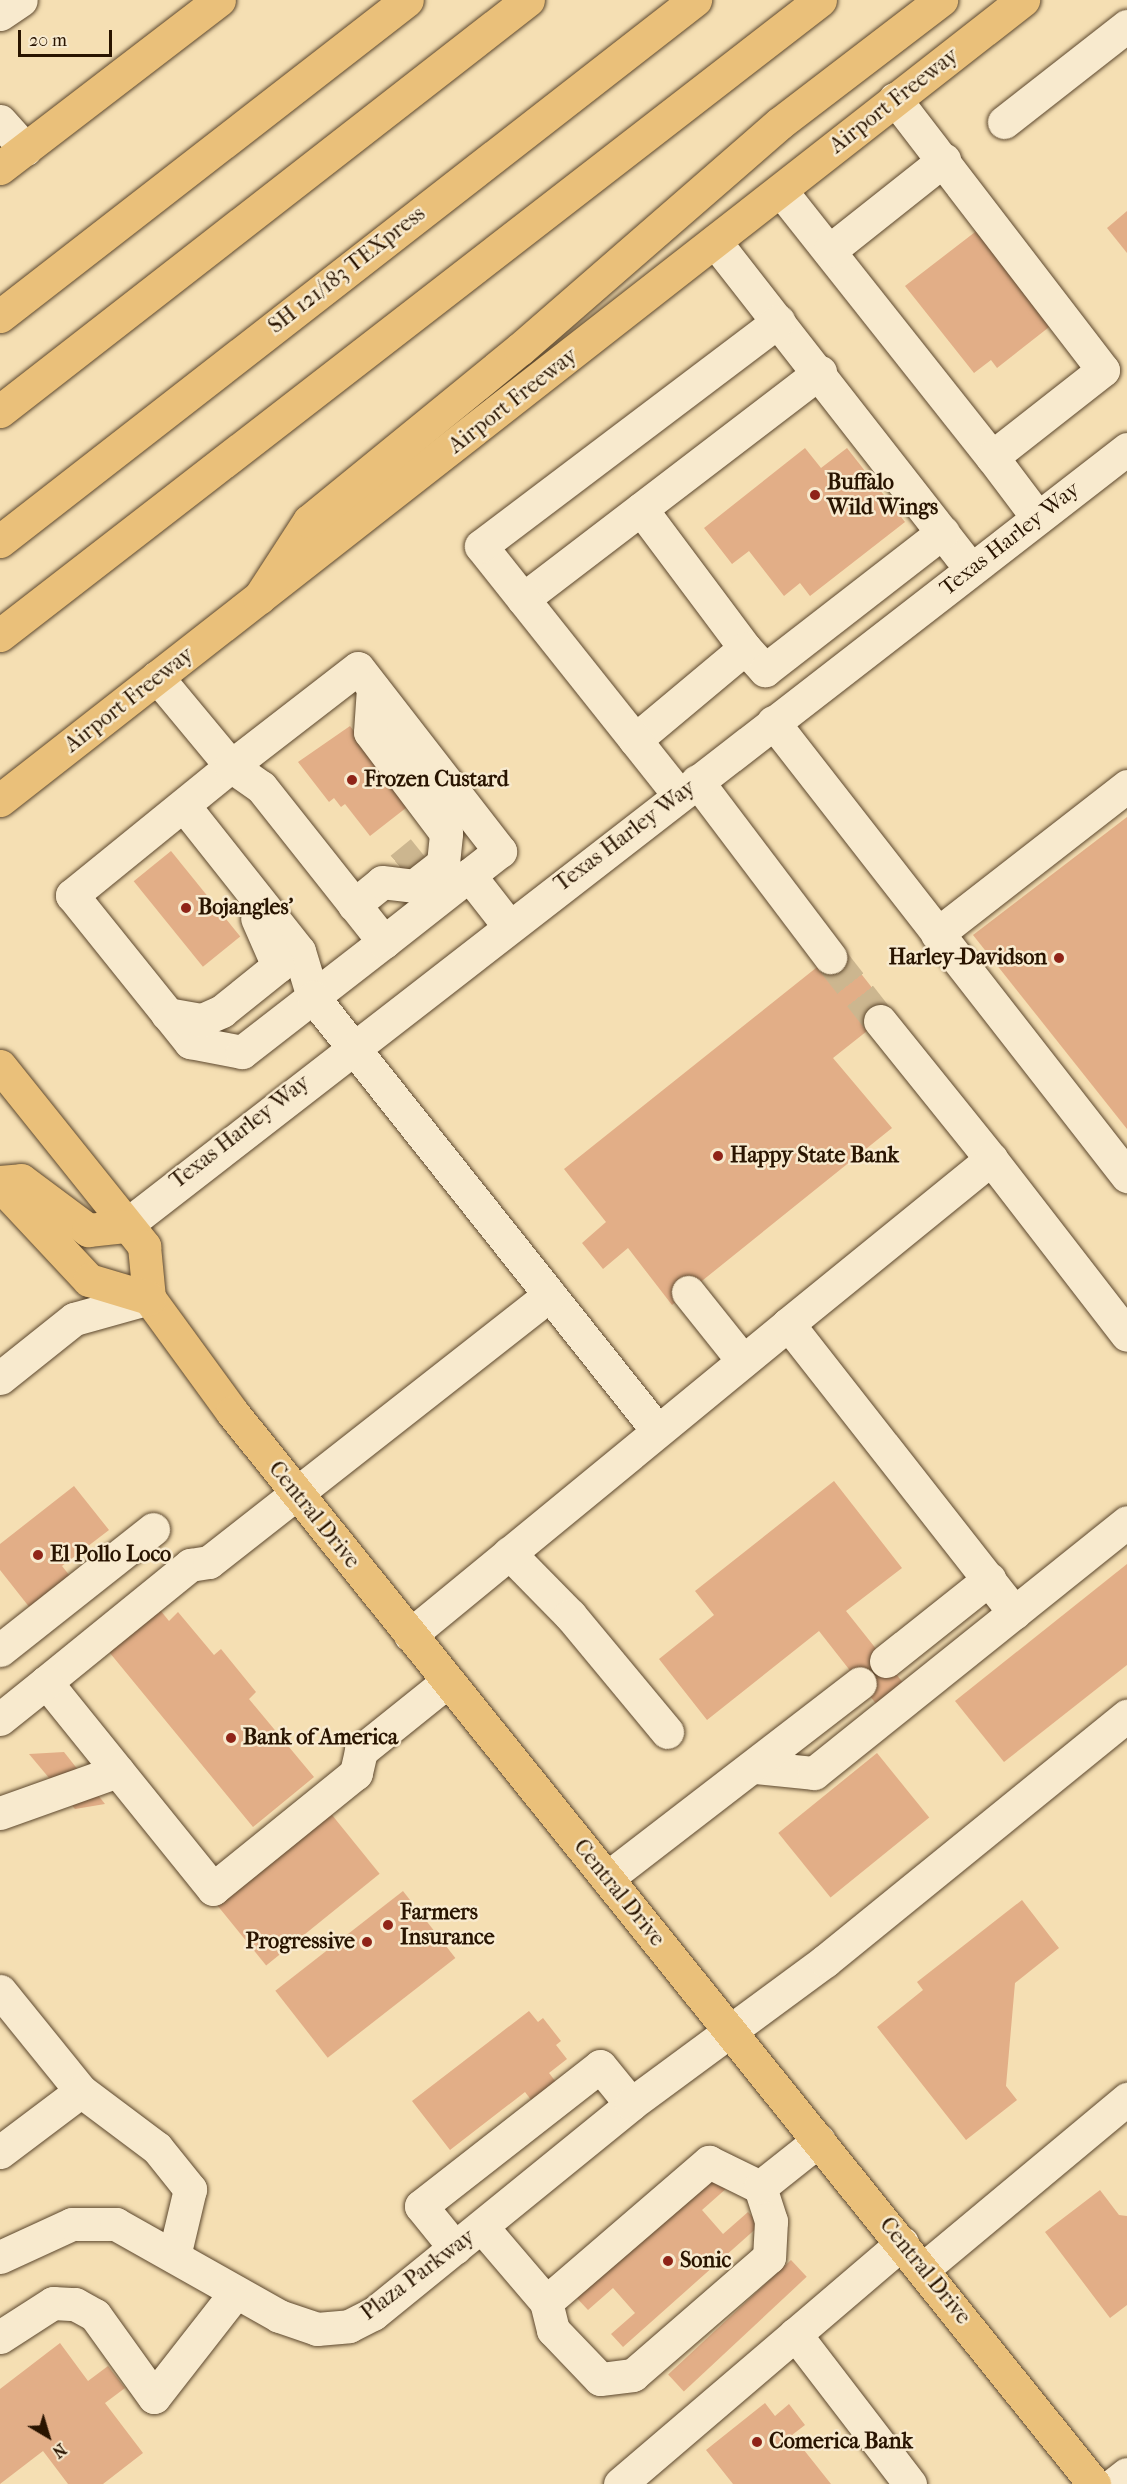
<!DOCTYPE html>
<html>
<head>
<meta charset="utf-8">
<style>
	body { margin:0 }
	#map { position:relative; width:1127px; height:2484px; overflow:hidden; background:#f5dfb3; font-family:"IM FELL French Canon",serif }
	div>[style] { position:absolute }
	.building>* { inset:0; background:#e2ae87; transform-origin:0 0 }
	.minor-tunnel>* { height:33px; margin-top:-16.5px; transform-origin:0; background:repeating-linear-gradient(90deg,#ccb68f 0 33px,transparent 0 49px) }
	.roads { filter:drop-shadow(0 0 2px #5c472d) drop-shadow(0 0 2px #5c472d) }
	.minor>* { height:33px; margin:-16.5px; padding:0 16.5px; transform-origin:16.5px; border-radius:16.5px; background:#f8eace }
	.major>* { height:33px; margin:-16.5px; padding:0 16.5px; transform-origin:16.5px; border-radius:16.5px; background:#eac07a }
	.highway>* { height:33px; margin:-16.5px; padding:0 16.5px; transform-origin:16.5px; border-radius:16.5px; background:#eac07a }
	.dots>* { width:16px; height:16px; translate:-50% -50%; box-sizing:border-box; border:3px solid #f8eace; border-radius:50% }
	span { translate:-50% -50%; white-space:nowrap; text-align:center; line-height:1.15; -webkit-text-stroke:5px #f8eace; paint-order:stroke }
	.street-label { font-size:22px; color:#291400 }
	.poi-label { font-size:22px; color:#291400; font-weight:700 }
	.left { translate:0 -50%; text-align:left }
	.right { translate:-100% -50%; text-align:right }
	.north { position:absolute; left:18px; top:2406px; width:60px; height:60px; -webkit-text-stroke:4px #f8eace; paint-order:stroke; rotate:142deg; font-size:16px; font-weight:700; line-height:24px; text-align:center; color:#291400 }
	.north::after { content:''; display:block; margin:auto; width:21px; height:27px; background:#291400; clip-path:polygon(50% 0,100% 100%,50% 72%,0 100%) }
	.scale { position:absolute; left:18px; top:30px; width:94px; height:27px; box-sizing:border-box; border:3px solid #291400; border-top:0; padding-left:8px; font-size:18px; line-height:21px; white-space:nowrap; color:#291400; -webkit-text-stroke:4px #f8eace; paint-order:stroke }
</style>
</head>
<body>
<div id="map">
	<div class="building">
		<div style="clip-path:polygon(1127px 211px,1127px 253px,1107px 228px)"></div>
		<div style="clip-path:polygon(979px 229px,1053px 324px,997px 368px,991px 360px,974px 373px,905px 286px)"></div>
		<div style="clip-path:polygon(805px 448px,821px 468px,847px 448px,905px 522px,810px 596px,800px 583px,784px 596px,749px 551px,732px 564px,704px 528px)"></div>
		<div style="clip-path:polygon(350px 726px,411px 804px,370px 836px,345px 804px,341px 807px,334px 798px,329px 802px,298px 762px)"></div>
		<div style="clip-path:polygon(1127px 817px,1127px 1129px,973px 935px)"></div>
		<div style="left:171px;top:851px;width:110px;height:48px;rotate:51deg"></div>
		<div style="clip-path:polygon(841px 948px,891px 1012px,833px 1058px,892px 1128px,672px 1305px,628px 1248px,603px 1269px,582px 1243px,606px 1222px,564px 1169px)"></div>
		<div style="clip-path:polygon(834px 1481px,902px 1568px,846px 1611px,904px 1684px,877px 1705px,819px 1631px,707px 1720px,659px 1659px,714px 1615px,695px 1591px)"></div>
		<div style="clip-path:polygon(74px 1486px,109px 1530px,62px 1566px,70px 1576px,30px 1608px,0 1570px,0 1544px)"></div>
		<div style="clip-path:polygon(1127px 1564px,1127px 1665px,1004px 1762px,955px 1701px)"></div>
		<div style="clip-path:polygon(156px 1605px,169px 1621px,178px 1612px,214px 1655px,221px 1649px,256px 1692px,249px 1699px,314px 1777px,253px 1827px,105px 1647px)"></div>
		<div style="clip-path:polygon(64px 1752px,105px 1804px,75px 1809px,29px 1754px)"></div>
		<div style="left:877px;top:1753px;width:83px;height:127px;rotate:51deg"></div>
		<div style="left:328px;top:1810px;width:82px;height:146px;rotate:51deg"></div>
		<div style="left:403px;top:1891px;width:85px;height:162px;rotate:52deg"></div>
		<div style="clip-path:polygon(1022px 1900px,1059px 1948px,1015px 1983px,1006px 2086px,1017px 2100px,966px 2140px,877px 2027px,923px 1990px,917px 1982px)"></div>
		<div style="clip-path:polygon(529px 2011px,538px 2022px,543px 2018px,561px 2041px,556px 2045px,567px 2059px,549px 2073px,556px 2082px,532px 2101px,525px 2092px,450px 2150px,412px 2101px)"></div>
		<div style="clip-path:polygon(713px 2170px,728px 2187px,702px 2210px,723px 2234px,748px 2212px,760px 2225px,623px 2347px,611px 2334px,635px 2313px,613px 2288px,588px 2310px,573px 2294px)"></div>
		<div style="clip-path:polygon(1100px 2190px,1119px 2215px,1127px 2216px,1127px 2305px,1110px 2318px,1045px 2232px)"></div>
		<div style="left:791px;top:2260px;width:23px;height:168px;rotate:47deg"></div>
		<div style="clip-path:polygon(60px 2343px,88px 2381px,108px 2366px,125px 2388px,105px 2403px,143px 2453px,103px 2484px,68px 2484px,43px 2451px,0 2484px,0 2389px)"></div>
		<div style="clip-path:polygon(765px 2403px,775px 2416px,789px 2404px,805px 2425px,792px 2435px,831px 2484px,733px 2484px,706px 2450px)"></div>
	</div>
	<div class="minor-tunnel">
		<div style="left:401px;top:868px;width:26px;rotate:-39deg"></div>
		<div style="left:830px;top:957px;width:81px;rotate:52deg"></div>
	</div>
	<div class="roads">
		<div class="minor">
			<div style="left:0;top:14px;width:25px;rotate:-34deg"></div>
			<div style="left:0;top:121px;width:38px;rotate:48deg"></div>
			<div style="left:1004px;top:122px;width:156px;rotate:-38deg"></div>
			<div style="left:781px;top:191px;width:340px;rotate:51.6deg"></div>
			<div style="left:992px;top:457px;width:141px;rotate:-38.1deg"></div>
			<div style="left:1103px;top:370px;width:342px;rotate:-127.5deg"></div>
			<div style="left:716px;top:243px;width:414px;rotate:52deg"></div>
			<div style="left:829px;top:251px;width:147px;rotate:-38.4deg"></div>
			<div style="left:992px;top:457px;width:76px;rotate:53deg"></div>
			<div style="left:641px;top:509px;width:174px;rotate:53.2deg"></div>
			<div style="left:523px;top:599px;width:374px;rotate:-37.4deg"></div>
			<div style="left:157px;top:677px;width:116px;rotate:50.3deg"></div>
			<div style="left:231px;top:766px;width:205px;rotate:140.9deg"></div>
			<div style="left:72px;top:895px;width:189px;rotate:51.2deg"></div>
			<div style="left:190px;top:1042px;width:53px;rotate:10.9deg"></div>
			<div style="left:242px;top:1052px;width:180px;rotate:-37.8deg"></div>
			<div style="left:773px;top:722px;width:576px;rotate:52.06deg"></div>
			<div style="left:635px;top:740px;width:143px;rotate:-39.9deg"></div>
			<div style="left:745px;top:648px;width:30px;rotate:48deg"></div>
			<div style="left:765px;top:670px;width:225px;rotate:-37.8deg"></div>
			<div style="left:697px;top:781px;width:221px;rotate:52.9deg"></div>
			<div style="left:679px;top:795px;width:318px;rotate:-128.5deg"></div>
			<div style="left:481px;top:546px;width:373px;rotate:-37.1deg"></div>
			<div style="left:184px;top:806px;width:185px;rotate:51.6deg"></div>
			<div style="left:299px;top:951px;width:48px;rotate:73.1deg"></div>
			<div style="left:313px;top:997px;width:554px;rotate:51.52deg"></div>
			<div style="left:469px;top:875px;width:108px;rotate:141.8deg"></div>
			<div style="left:384px;top:942px;width:198px;rotate:-128.4deg"></div>
			<div style="left:261px;top:787px;width:37px;rotate:-145deg"></div>
			<div style="left:231px;top:766px;width:160px;rotate:-37.7deg"></div>
			<div style="left:358px;top:668px;width:232px;rotate:52.2deg"></div>
			<div style="left:500px;top:851px;width:39px;rotate:142deg"></div>
			<div style="left:469px;top:875px;width:63px;rotate:52deg"></div>
			<div style="left:354px;top:905px;width:36px;rotate:-39deg"></div>
			<div style="left:382px;top:882px;width:32px;rotate:7deg"></div>
			<div style="left:414px;top:886px;width:37px;rotate:-38deg"></div>
			<div style="left:443px;top:863px;width:30px;rotate:-84deg"></div>
			<div style="left:446px;top:833px;width:126px;rotate:-127deg"></div>
			<div style="left:370px;top:732px;width:44px;rotate:-86.1deg"></div>
			<div style="left:937px;top:934px;width:241px;rotate:-37.9deg"></div>
			<div style="left:167px;top:1014px;width:36px;rotate:10deg"></div>
			<div style="left:202px;top:1020px;width:22px;rotate:-24deg"></div>
			<div style="left:222px;top:1011px;width:72px;rotate:-38.8deg"></div>
			<div style="left:278px;top:966px;width:52px;rotate:-113.6deg"></div>
			<div style="left:880px;top:1021px;width:177px;rotate:51.2deg"></div>
			<div style="left:125px;top:1226px;width:1268px;rotate:-37.79deg"></div>
			<div style="left:688px;top:1292px;width:88px;rotate:51.4deg"></div>
			<div style="left:788px;top:1324px;width:262px;rotate:-39.1deg"></div>
			<div style="left:991px;top:1159px;width:222px;rotate:52.3deg"></div>
			<div style="left:0;top:1378px;width:95px;rotate:-38.6deg"></div>
			<div style="left:74px;top:1319px;width:78px;rotate:-15.6deg"></div>
			<div style="left:509px;top:1553px;width:87px;rotate:45.5deg"></div>
			<div style="left:570px;top:1615px;width:152px;rotate:50.3deg"></div>
			<div style="left:410px;top:1635px;width:489px;rotate:-39.4deg"></div>
			<div style="left:788px;top:1324px;width:367px;rotate:51.9deg"></div>
			<div style="left:0;top:1650px;width:195px;rotate:-38.3deg"></div>
			<div style="left:886px;top:1661px;width:132px;rotate:-38.5deg"></div>
			<div style="left:448px;top:1681px;width:112px;rotate:141.2deg"></div>
			<div style="left:361px;top:1751px;width:23px;rotate:103deg"></div>
			<div style="left:356px;top:1773px;width:184px;rotate:141deg"></div>
			<div style="left:213px;top:1889px;width:266px;rotate:-128.9deg"></div>
			<div style="left:46px;top:1682px;width:186px;rotate:-39.1deg"></div>
			<div style="left:190px;top:1565px;width:19px;rotate:-9deg"></div>
			<div style="left:209px;top:1562px;width:433px;rotate:-38.1deg"></div>
			<div style="left:0;top:1719px;width:59px;rotate:-38.8deg"></div>
			<div style="left:755px;top:1767px;width:59px;rotate:5.8deg"></div>
			<div style="left:814px;top:1773px;width:401px;rotate:-38.7deg"></div>
			<div style="left:0;top:1813px;width:125px;rotate:-19.6deg"></div>
			<div style="left:607px;top:1878px;width:319px;rotate:-37.6deg"></div>
			<div style="left:0;top:1991px;width:129px;rotate:51deg"></div>
			<div style="left:81px;top:2091px;width:95px;rotate:36.9deg"></div>
			<div style="left:157px;top:2148px;width:53px;rotate:51.2deg"></div>
			<div style="left:190px;top:2189px;width:69px;rotate:103.4deg"></div>
			<div style="left:0;top:2152px;width:101px;rotate:-37deg"></div>
			<div style="left:709px;top:2162px;width:57px;rotate:26.1deg"></div>
			<div style="left:760px;top:2187px;width:36px;rotate:72deg"></div>
			<div style="left:771px;top:2221px;width:36px;rotate:93deg"></div>
			<div style="left:769px;top:2257px;width:180px;rotate:139.1deg"></div>
			<div style="left:633px;top:2375px;width:33px;rotate:173deg"></div>
			<div style="left:600px;top:2379px;width:68px;rotate:-133.8deg"></div>
			<div style="left:553px;top:2330px;width:29px;rotate:-104deg"></div>
			<div style="left:546px;top:2302px;width:215px;rotate:-40.7deg"></div>
			<div style="left:760px;top:2187px;width:75px;rotate:-38.5deg"></div>
			<div style="left:482px;top:2227px;width:99px;rotate:49.5deg"></div>
			<div style="left:455px;top:2248px;width:54px;rotate:-129deg"></div>
			<div style="left:421px;top:2206px;width:227px;rotate:-38deg"></div>
			<div style="left:600px;top:2066px;width:49px;rotate:50.8deg"></div>
			<div style="left:0;top:2257px;width:79px;rotate:-24.6deg"></div>
			<div style="left:72px;top:2224px;width:44px"></div>
			<div style="left:116px;top:2224px;width:187px;rotate:29.4deg"></div>
			<div style="left:279px;top:2316px;width:40px;rotate:18.9deg"></div>
			<div style="left:317px;top:2329px;width:32px;rotate:-5deg"></div>
			<div style="left:349px;top:2326px;width:27px;rotate:-27deg"></div>
			<div style="left:373px;top:2314px;width:333px;rotate:-39.1deg"></div>
			<div style="left:631px;top:2104px;width:241px;rotate:-36.4deg"></div>
			<div style="left:825px;top:1961px;width:389px;rotate:-39.1deg"></div>
			<div style="left:923px;top:2269px;width:266px;rotate:-39.8deg"></div>
			<div style="left:795px;top:2334px;width:189px;rotate:52.5deg"></div>
			<div style="left:0;top:2337px;width:63px;rotate:-32.7deg"></div>
			<div style="left:53px;top:2303px;width:22px;rotate:3deg"></div>
			<div style="left:75px;top:2304px;width:23px;rotate:29deg"></div>
			<div style="left:95px;top:2315px;width:101px;rotate:54.3deg"></div>
			<div style="left:154px;top:2397px;width:133px;rotate:-52deg"></div>
			<div style="left:620px;top:2484px;width:371px;rotate:-40.5deg"></div>
			<div style="left:1114px;top:2484px;width:16px;rotate:-38deg"></div>
		</div>
		<div class="major">
			<div style="left:0;top:168px;width:276px;rotate:-37.5deg"></div>
			<div style="left:0;top:800px;width:1299px;rotate:-38.03deg"></div>
			<div style="left:0;top:1066px;width:231px;rotate:51.3deg"></div>
			<div style="left:144px;top:1246px;width:52px;rotate:84.5deg"></div>
			<div style="left:149px;top:1298px;width:141px;rotate:53.9deg"></div>
			<div style="left:232px;top:1412px;width:1376px;rotate:51.2deg"></div>
			<div style="left:0;top:1182px;width:21px;rotate:-5deg"></div>
			<div style="left:21px;top:1180px;width:84px;rotate:36.7deg"></div>
			<div style="left:88px;top:1230px;width:37px;rotate:-6deg"></div>
			<div style="left:0;top:1185px;width:130px;rotate:46.9deg"></div>
			<div style="left:89px;top:1280px;width:63px;rotate:16.7deg"></div>
		</div>
		<div class="highway">
			<div style="left:0;top:316px;width:515px;rotate:-37.83deg"></div>
			<div style="left:0;top:411px;width:669px;rotate:-37.9deg"></div>
			<div style="left:0;top:541px;width:881px;rotate:-37.9deg"></div>
			<div style="left:259px;top:598px;width:92px;rotate:-57deg"></div>
			<div style="left:309px;top:521px;width:272px;rotate:-39.2deg"></div>
			<div style="left:520px;top:349px;width:344px;rotate:-41deg"></div>
			<div style="left:780px;top:123px;width:203px;rotate:-37.4deg"></div>
			<div style="left:0;top:635px;width:1037px;rotate:-37.75deg"></div>
		</div>
	</div>
	<div class="dots">
		<div style="left:815px;top:495px;background:#8f2418"></div>
		<div style="left:352px;top:780px;background:#8f2418"></div>
		<div style="left:186px;top:908px;background:#8f2418"></div>
		<div style="left:1059px;top:958px;background:#8f2418"></div>
		<div style="left:718px;top:1156px;background:#8f2418"></div>
		<div style="left:38px;top:1555px;background:#8f2418"></div>
		<div style="left:231px;top:1738px;background:#8f2418"></div>
		<div style="left:388px;top:1925px;background:#8f2418"></div>
		<div style="left:367px;top:1942px;background:#8f2418"></div>
		<div style="left:668px;top:2261px;background:#8f2418"></div>
		<div style="left:757px;top:2442px;background:#8f2418"></div>
	</div>
	<div class="street-label">
		<span style="left:894px;top:101px;rotate:-38deg">Airport Freeway</span>
		<span style="left:347px;top:270px;rotate:-38deg">SH 121/183 TEXpress</span>
		<span style="left:513px;top:401px;rotate:-38deg">Airport Freeway</span>
		<span style="left:1010px;top:539px;rotate:-38deg">Texas Harley Way</span>
		<span style="left:129px;top:700px;rotate:-38deg">Airport Freeway</span>
		<span style="left:625px;top:836px;rotate:-37deg">Texas Harley Way</span>
		<span style="left:240px;top:1132px;rotate:-38deg">Texas Harley Way</span>
		<span style="left:314px;top:1515px;rotate:51deg">Central Drive</span>
		<span style="left:619px;top:1893px;rotate:51deg">Central Drive</span>
		<span style="left:925px;top:2271px;rotate:51deg">Central Drive</span>
		<span style="left:418px;top:2275px;rotate:-37deg">Plaza Parkway</span>
	</div>
	<div class="poi-label">
		<span class="left" style="left:827px;top:495px">Buffalo<br>Wild Wings</span>
		<span class="left" style="left:364px;top:780px">Frozen Custard</span>
		<span class="left" style="left:198px;top:908px">Bojangles'</span>
		<span class="right" style="left:1047px;top:958px">Harley-Davidson</span>
		<span class="left" style="left:730px;top:1156px">Happy State Bank</span>
		<span class="left" style="left:50px;top:1555px">El Pollo Loco</span>
		<span class="left" style="left:243px;top:1738px">Bank of America</span>
		<span class="left" style="left:400px;top:1925px">Farmers<br>Insurance</span>
		<span class="right" style="left:355px;top:1942px">Progressive</span>
		<span class="left" style="left:680px;top:2261px">Sonic</span>
		<span class="left" style="left:769px;top:2442px">Comerica Bank</span>
	</div>
	<div class="north">N</div>
	<div class="scale">20 m</div>
</div>
</body>
</html>
